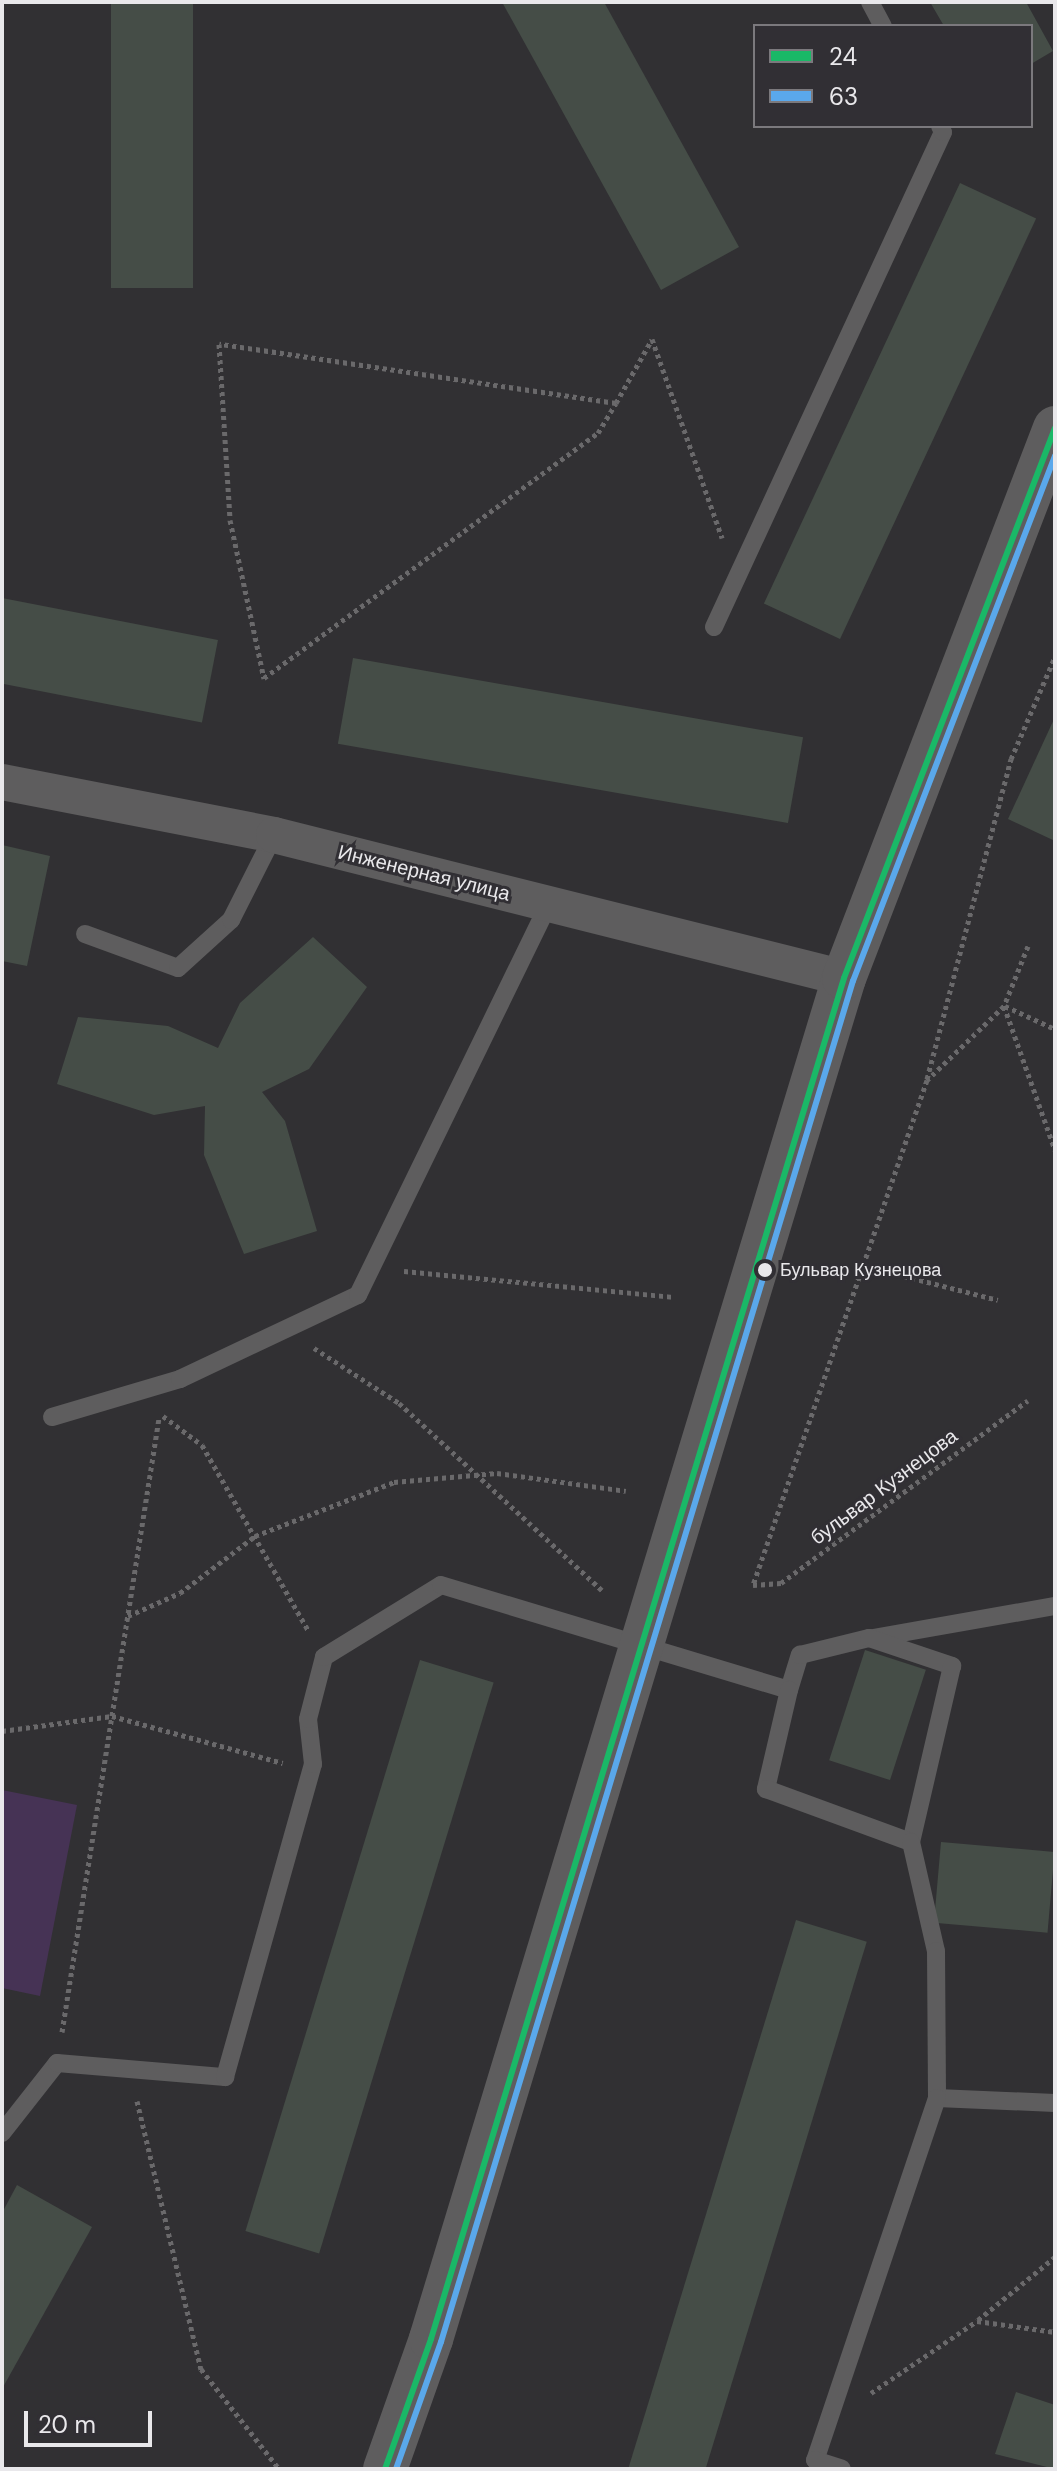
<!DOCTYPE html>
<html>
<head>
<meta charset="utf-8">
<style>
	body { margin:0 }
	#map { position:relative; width:1057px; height:2471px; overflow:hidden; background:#313033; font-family:"DM Sans",sans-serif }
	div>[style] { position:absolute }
	.green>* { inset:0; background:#463355 }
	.building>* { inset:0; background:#454d47; transform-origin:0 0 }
	.path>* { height:5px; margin-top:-2.5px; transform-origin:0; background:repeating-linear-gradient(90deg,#6a696b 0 4px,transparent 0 8px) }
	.lane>* { height:18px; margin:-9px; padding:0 9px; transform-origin:9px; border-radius:9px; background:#5e5d5e }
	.street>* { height:36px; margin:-18px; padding:0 18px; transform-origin:18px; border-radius:18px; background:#5e5d5e }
	.secondary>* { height:44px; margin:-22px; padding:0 22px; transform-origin:22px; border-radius:22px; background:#5e5d5e }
	.bus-1>* { height:6px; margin:-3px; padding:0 3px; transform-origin:3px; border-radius:3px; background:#1ab867 }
	.bus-2>* { height:6px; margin:-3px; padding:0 3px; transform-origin:3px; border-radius:3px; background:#5aa8eb }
	.dots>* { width:22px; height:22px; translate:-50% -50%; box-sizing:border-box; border:4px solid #312f34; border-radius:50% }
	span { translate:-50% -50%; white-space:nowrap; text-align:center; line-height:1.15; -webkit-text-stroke:6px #312f34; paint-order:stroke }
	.bus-label { font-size:18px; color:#e9e8eb }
	.left { translate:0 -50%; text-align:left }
	.street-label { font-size:20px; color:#e9e8eb }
	.frame { position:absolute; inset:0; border:4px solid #e9e8eb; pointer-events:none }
	.legend { position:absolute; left:753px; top:24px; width:280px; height:104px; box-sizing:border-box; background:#312f34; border:2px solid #7b797d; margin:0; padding:10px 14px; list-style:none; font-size:24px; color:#e9e8eb }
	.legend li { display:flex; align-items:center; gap:16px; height:40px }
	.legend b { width:40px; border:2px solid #7b797d }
	.scale { position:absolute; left:24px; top:2411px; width:128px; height:36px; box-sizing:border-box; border:4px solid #e9e8eb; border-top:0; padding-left:10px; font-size:24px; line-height:28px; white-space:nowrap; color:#e9e8eb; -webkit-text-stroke:6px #312f34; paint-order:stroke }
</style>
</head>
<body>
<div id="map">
	<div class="green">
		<div style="clip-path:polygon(2px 1790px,77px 1805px,40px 1996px,2px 1988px)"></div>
	</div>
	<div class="building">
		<div style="left:111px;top:2px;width:82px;height:286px"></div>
		<div style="clip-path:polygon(502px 2px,604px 2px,739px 247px,661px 290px)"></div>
		<div style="clip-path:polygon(930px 2px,1026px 2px,1053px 51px,1031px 64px,1031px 26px,944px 26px)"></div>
		<div style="left:960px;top:183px;width:84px;height:464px;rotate:25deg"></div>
		<div style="left:2px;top:598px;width:220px;height:84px;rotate:11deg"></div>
		<div style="left:353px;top:658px;width:457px;height:87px;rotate:10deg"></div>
		<div style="clip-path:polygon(1055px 717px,1055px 841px,1008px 819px)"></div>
		<div style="clip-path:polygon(2px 845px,50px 856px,27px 966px,2px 961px)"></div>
		<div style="clip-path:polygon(313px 937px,367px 987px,309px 1069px,262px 1092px,285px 1121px,317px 1231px,244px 1254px,204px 1155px,205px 1106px,154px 1115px,57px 1084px,78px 1017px,168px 1026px,218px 1048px,240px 1003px)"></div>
		<div style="left:865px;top:1650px;width:64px;height:116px;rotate:18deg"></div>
		<div style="left:420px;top:1660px;width:77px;height:597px;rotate:17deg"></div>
		<div style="left:941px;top:1842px;width:114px;height:81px;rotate:5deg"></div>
		<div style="left:796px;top:1920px;width:74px;height:575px;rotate:17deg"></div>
		<div style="clip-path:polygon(17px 2185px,92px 2227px,2px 2389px,2px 2213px)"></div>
		<div style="clip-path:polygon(1016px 2392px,1055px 2405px,1055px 2469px,995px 2454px)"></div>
	</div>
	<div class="path">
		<div style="left:616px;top:403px;width:401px;rotate:-171.5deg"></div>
		<div style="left:219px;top:344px;width:176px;rotate:86.4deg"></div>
		<div style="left:230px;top:520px;width:162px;rotate:77.9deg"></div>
		<div style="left:264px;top:678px;width:414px;rotate:-36.3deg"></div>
		<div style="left:598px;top:433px;width:35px;rotate:-59deg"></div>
		<div style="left:616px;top:403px;width:73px;rotate:-60.6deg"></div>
		<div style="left:652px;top:339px;width:211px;rotate:70.6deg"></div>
		<div style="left:1028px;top:946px;width:65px;rotate:111.8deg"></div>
		<div style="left:1004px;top:1006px;width:107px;rotate:136.1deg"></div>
		<div style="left:927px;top:1080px;width:534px;rotate:109.01deg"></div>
		<div style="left:753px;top:1585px;width:28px;rotate:-4deg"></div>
		<div style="left:781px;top:1583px;width:307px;rotate:-36.5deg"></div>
		<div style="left:1004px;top:1006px;width:153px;rotate:70.5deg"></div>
		<div style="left:1005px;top:1006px;width:55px;rotate:24.7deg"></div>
		<div style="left:927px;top:1079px;width:331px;rotate:-75.3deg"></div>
		<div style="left:1011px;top:759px;width:111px;rotate:-66.7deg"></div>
		<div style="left:865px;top:1266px;width:137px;rotate:14.3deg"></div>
		<div style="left:404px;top:1271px;width:270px;rotate:5.5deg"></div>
		<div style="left:314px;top:1348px;width:101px;rotate:32.9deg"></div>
		<div style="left:399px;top:1403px;width:276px;rotate:42.7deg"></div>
		<div style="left:163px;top:1416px;width:49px;rotate:36.6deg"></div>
		<div style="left:202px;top:1445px;width:213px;rotate:60.2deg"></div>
		<div style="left:128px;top:1616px;width:57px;rotate:-23.9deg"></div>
		<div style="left:180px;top:1593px;width:94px;rotate:-37.2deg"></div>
		<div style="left:255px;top:1536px;width:149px;rotate:-21.2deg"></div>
		<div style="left:394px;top:1482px;width:103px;rotate:-5deg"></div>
		<div style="left:497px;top:1473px;width:130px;rotate:7.9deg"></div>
		<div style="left:2px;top:1731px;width:111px;rotate:-7.8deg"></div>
		<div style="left:112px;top:1716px;width:177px;rotate:15.4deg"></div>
		<div style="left:62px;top:2032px;width:622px;rotate:-81.02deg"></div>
		<div style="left:137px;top:2101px;width:276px;rotate:76.6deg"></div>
		<div style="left:201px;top:2369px;width:127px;rotate:52deg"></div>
		<div style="left:978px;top:2320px;width:99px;rotate:-39.3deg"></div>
		<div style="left:871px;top:2393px;width:128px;rotate:-34.2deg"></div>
		<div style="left:977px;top:2321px;width:79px;rotate:8deg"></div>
	</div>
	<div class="lane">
		<div style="left:870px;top:2px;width:27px;rotate:62deg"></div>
		<div style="left:714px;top:627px;width:545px;rotate:-65.17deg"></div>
		<div style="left:943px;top:132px;width:7px;rotate:-117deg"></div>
		<div style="left:85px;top:934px;width:99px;rotate:20.1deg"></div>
		<div style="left:178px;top:968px;width:72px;rotate:-42.2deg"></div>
		<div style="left:231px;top:920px;width:95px;rotate:-63.2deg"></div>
		<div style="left:52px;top:1417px;width:134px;rotate:-16.5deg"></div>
		<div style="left:180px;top:1379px;width:197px;rotate:-25.3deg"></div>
		<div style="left:358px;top:1295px;width:435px;rotate:-64deg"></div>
		<div style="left:873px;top:1638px;width:185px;rotate:-10deg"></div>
		<div style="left:789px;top:1690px;width:37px;rotate:-73deg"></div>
		<div style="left:800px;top:1655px;width:71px;rotate:-13.8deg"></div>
		<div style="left:869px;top:1638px;width:88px;rotate:18.6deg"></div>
		<div style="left:952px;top:1666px;width:181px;rotate:103.1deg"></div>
		<div style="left:937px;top:2098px;width:118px;rotate:2.4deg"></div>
		<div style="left:2px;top:2133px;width:89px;rotate:-51.8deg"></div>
		<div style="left:57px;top:2063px;width:169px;rotate:4.8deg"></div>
		<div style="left:225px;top:2077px;width:325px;rotate:-74.3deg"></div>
		<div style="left:313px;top:1764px;width:45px;rotate:-96.3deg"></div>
		<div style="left:308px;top:1719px;width:64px;rotate:-75.5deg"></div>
		<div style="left:324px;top:1657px;width:137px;rotate:-31.6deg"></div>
		<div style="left:441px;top:1585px;width:363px;rotate:16.8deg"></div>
		<div style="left:789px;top:1690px;width:102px;rotate:103.1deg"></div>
		<div style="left:766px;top:1789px;width:154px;rotate:20.1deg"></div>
		<div style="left:911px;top:1842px;width:112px;rotate:77.1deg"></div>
		<div style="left:936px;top:1951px;width:147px;rotate:89.6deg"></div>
		<div style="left:937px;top:2098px;width:382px;rotate:108.6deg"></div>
		<div style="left:815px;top:2460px;width:28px;rotate:18deg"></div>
	</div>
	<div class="street">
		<div style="left:2px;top:782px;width:277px;rotate:11deg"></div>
		<div style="left:274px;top:835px;width:588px;rotate:14.08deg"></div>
	</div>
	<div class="secondary">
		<div style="left:385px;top:2469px;width:138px;rotate:-70.5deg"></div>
		<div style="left:431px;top:2339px;width:1422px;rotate:-73.12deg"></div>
		<div style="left:844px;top:978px;width:589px;rotate:-69.01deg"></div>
	</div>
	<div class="bus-1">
		<div style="left:385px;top:2469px;width:138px;rotate:-70.5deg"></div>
		<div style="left:431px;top:2339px;width:1422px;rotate:-73.12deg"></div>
		<div style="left:844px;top:978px;width:589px;rotate:-69.01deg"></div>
	</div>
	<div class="bus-2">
		<div style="left:396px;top:2469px;width:135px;rotate:-70.5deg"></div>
		<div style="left:441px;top:2342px;width:1422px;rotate:-73.16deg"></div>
		<div style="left:853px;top:981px;width:563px;rotate:-68.96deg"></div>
	</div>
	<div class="dots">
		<div style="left:765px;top:1270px;background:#e9e8eb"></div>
	</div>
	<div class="bus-label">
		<span class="left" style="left:780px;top:1270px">Бульвар Кузнецова</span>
	</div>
	<div class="street-label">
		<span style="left:424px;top:873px;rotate:14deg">Инженерная улица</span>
		<span style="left:884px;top:1487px;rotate:-37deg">бульвар Кузнецова</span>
	</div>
	<div class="frame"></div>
	<ul class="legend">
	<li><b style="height:10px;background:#1ab867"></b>24</li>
	<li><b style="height:10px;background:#5aa8eb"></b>63</li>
	</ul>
	<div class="scale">20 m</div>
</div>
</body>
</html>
